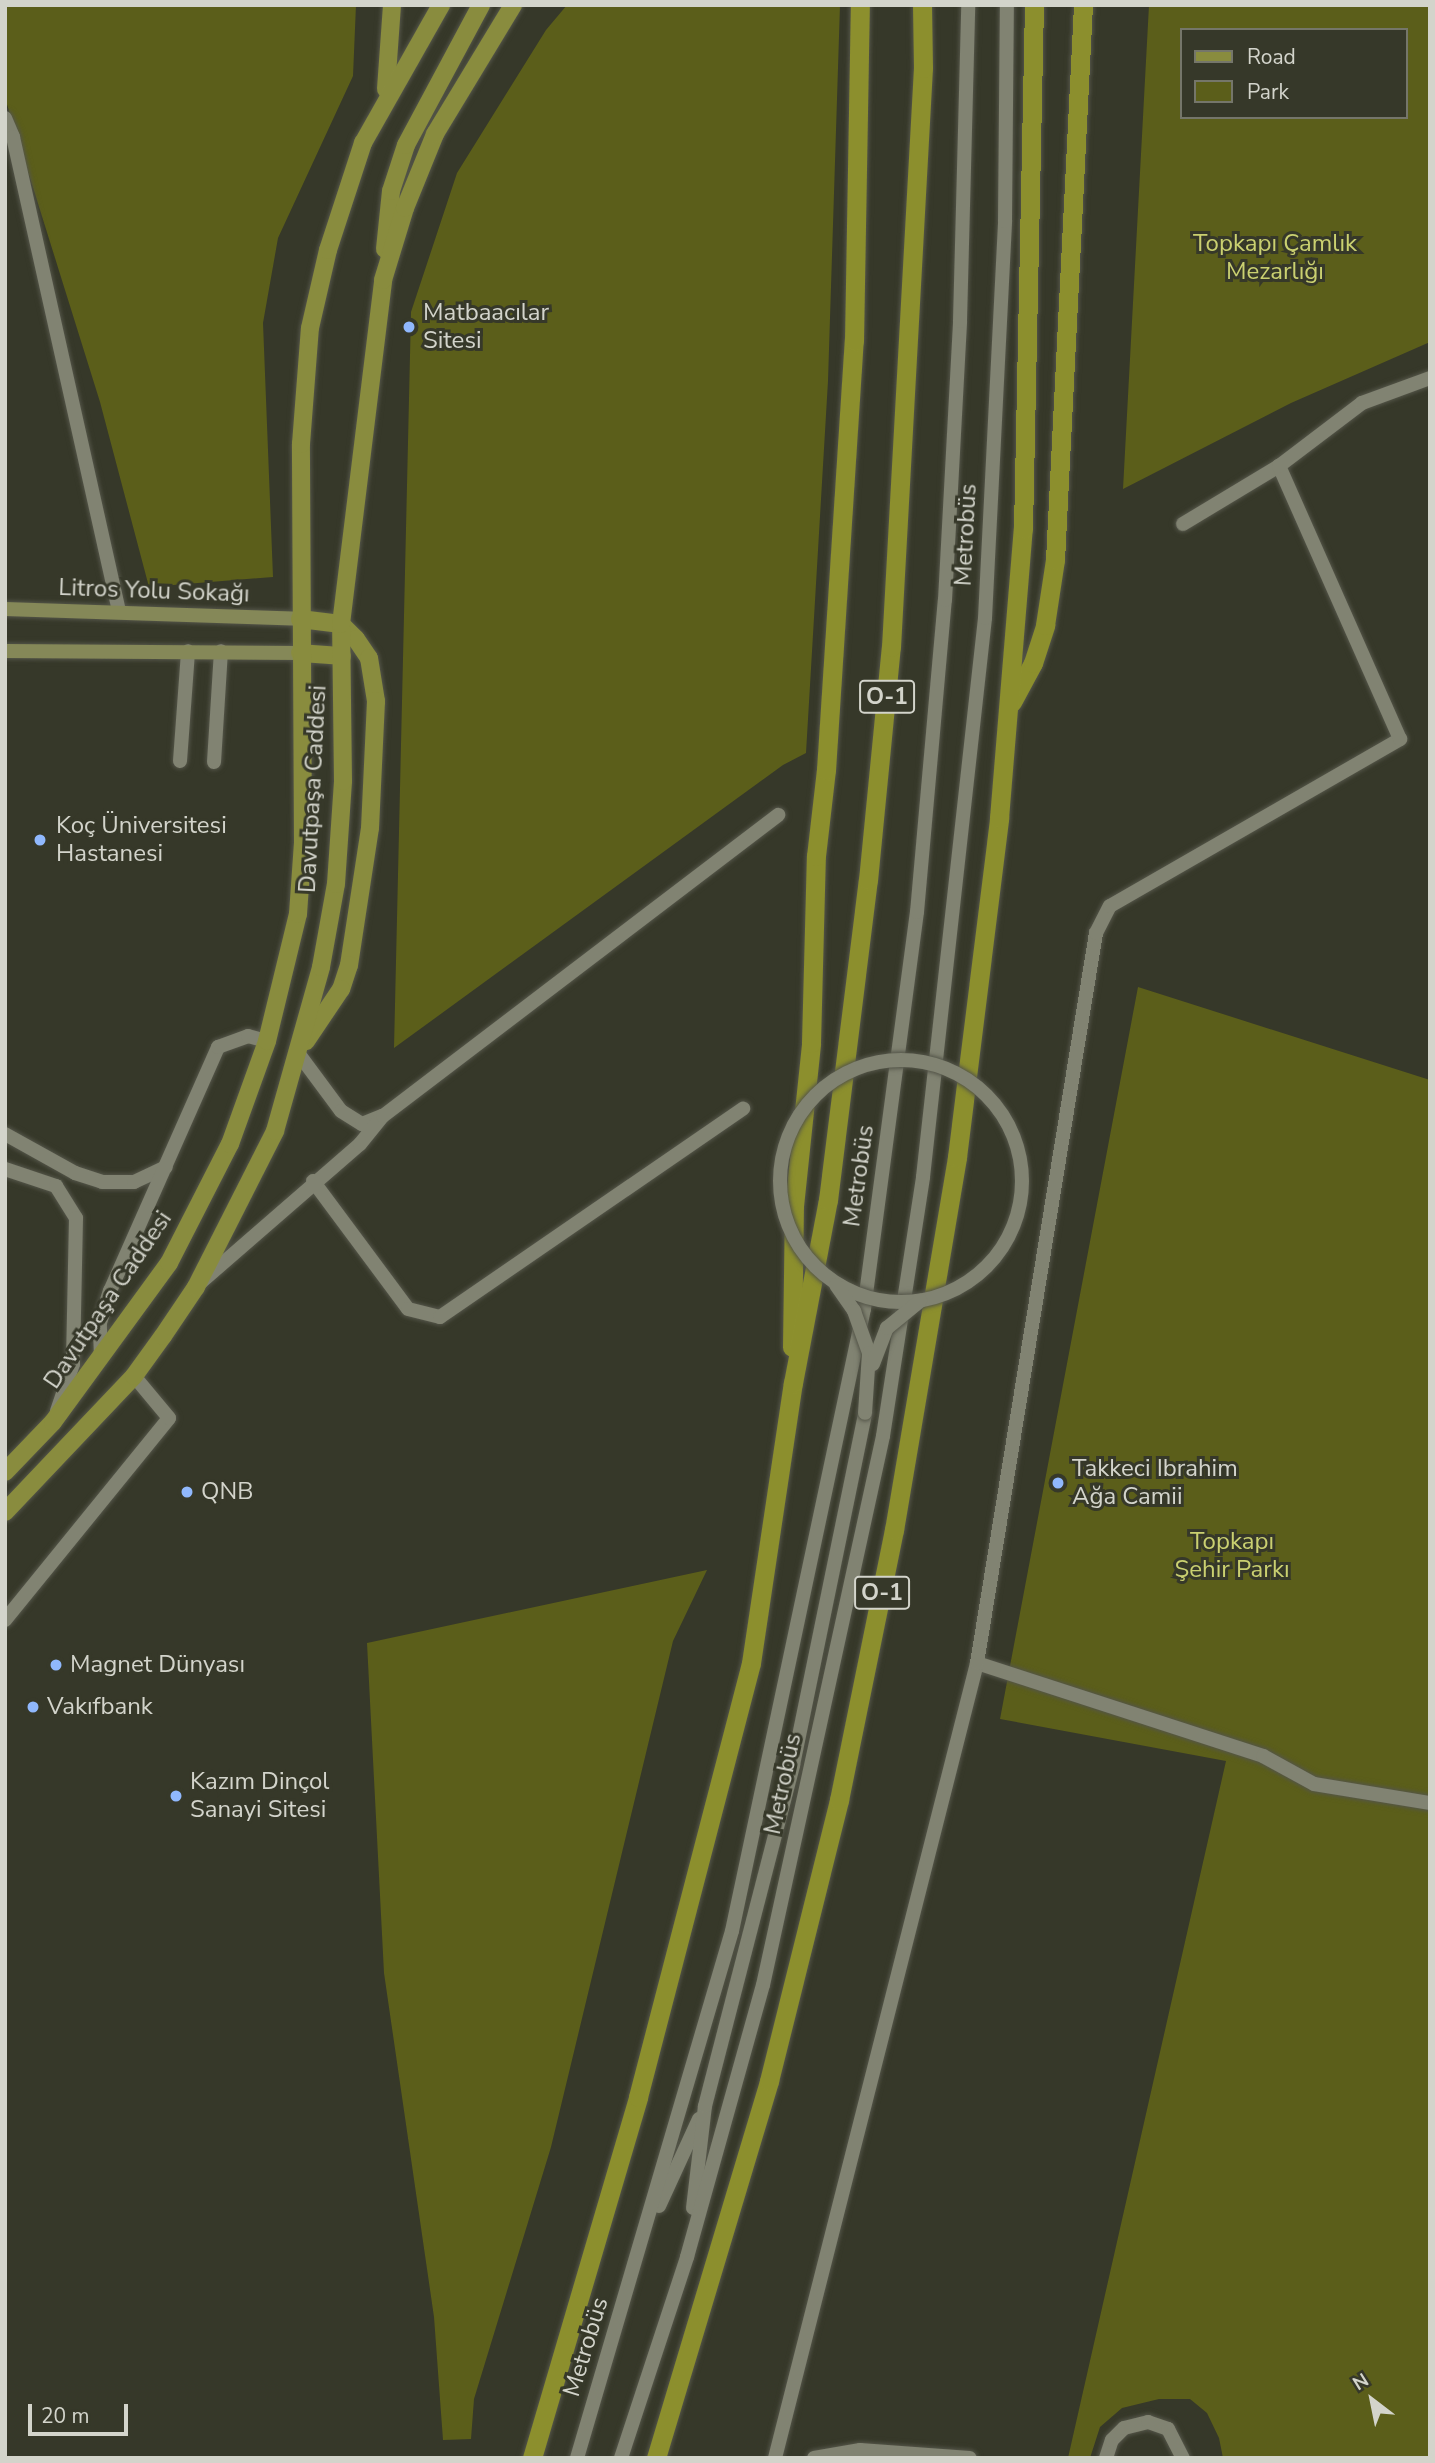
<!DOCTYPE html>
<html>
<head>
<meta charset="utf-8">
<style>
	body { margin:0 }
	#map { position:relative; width:1435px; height:2463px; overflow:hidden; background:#363829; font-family:"Nunito Sans",sans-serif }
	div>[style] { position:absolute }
	.green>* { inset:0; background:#5b5e1a }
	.roads { filter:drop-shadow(0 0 2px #545549) drop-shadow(0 0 2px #545549) }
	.service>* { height:14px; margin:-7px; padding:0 7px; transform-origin:7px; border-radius:7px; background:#818372 }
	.minor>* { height:14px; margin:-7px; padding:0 7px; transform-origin:7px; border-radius:7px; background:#818372 }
	.secondary>* { height:14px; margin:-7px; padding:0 7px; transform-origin:7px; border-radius:7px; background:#858858 }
	.primary>* { height:18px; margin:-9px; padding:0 9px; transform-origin:9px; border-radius:9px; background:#898c3e }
	.trunk>* { height:19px; margin:-9.5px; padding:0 9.5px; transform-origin:9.5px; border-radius:9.5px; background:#8c8f2d }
	.bridges { filter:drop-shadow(0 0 2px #545549) drop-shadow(0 0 2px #545549) }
	.service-bridge>* { height:14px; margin:-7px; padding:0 7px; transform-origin:7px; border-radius:7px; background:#818372 }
	.service-bridge>.ring { margin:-7px; padding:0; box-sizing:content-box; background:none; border:14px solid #818372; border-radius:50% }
	.dots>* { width:19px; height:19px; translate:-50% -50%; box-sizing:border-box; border:4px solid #363829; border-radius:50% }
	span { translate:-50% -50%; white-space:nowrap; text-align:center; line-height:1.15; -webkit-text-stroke:6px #363829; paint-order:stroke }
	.shield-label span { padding:2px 5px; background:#363829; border:2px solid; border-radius:5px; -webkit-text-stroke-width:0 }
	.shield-label { font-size:23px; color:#d3d4cb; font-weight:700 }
	.park-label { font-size:24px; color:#cad070 }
	.poi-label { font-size:24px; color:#d3d4cb }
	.left { translate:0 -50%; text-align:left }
	.street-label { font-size:24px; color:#d3d4cb }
	.frame { position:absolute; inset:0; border:7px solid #d3d4cb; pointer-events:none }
	.legend { position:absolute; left:1180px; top:28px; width:228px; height:91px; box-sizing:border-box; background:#363829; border:2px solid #75766a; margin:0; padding:9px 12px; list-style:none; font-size:21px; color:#d3d4cb }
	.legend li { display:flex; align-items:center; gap:14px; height:35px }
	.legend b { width:35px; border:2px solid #75766a }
	.north { position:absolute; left:1337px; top:2365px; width:70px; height:70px; -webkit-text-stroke:5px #363829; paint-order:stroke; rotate:328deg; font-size:19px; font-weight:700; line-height:28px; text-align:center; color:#d3d4cb }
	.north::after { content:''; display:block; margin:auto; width:24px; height:32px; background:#d3d4cb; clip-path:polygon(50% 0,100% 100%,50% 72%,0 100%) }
	.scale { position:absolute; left:28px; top:2404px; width:100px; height:32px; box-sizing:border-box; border:4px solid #d3d4cb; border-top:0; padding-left:9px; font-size:21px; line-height:24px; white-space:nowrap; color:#d3d4cb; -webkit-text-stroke:5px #363829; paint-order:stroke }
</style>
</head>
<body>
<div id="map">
	<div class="green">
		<div style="clip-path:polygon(5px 5px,356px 5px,353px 76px,278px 238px,263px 323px,273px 577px,149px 587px,100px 402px,5px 98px)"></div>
		<div style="clip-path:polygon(567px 5px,840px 5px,828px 381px,806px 753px,783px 765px,394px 1048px,411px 312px,457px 173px,546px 30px)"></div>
		<div style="clip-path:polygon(evenodd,1149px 5px,1430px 5px,1430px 342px,1291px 403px,1123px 489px,1149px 5px,1181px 30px,1405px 30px,1405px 117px,1181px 117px,1181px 30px)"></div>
		<div style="clip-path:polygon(1138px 987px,1430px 1080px,1430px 2458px,1223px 2458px,1219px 2438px,1207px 2413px,1190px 2399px,1159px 2399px,1122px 2408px,1100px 2427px,1090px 2458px,1068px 2458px,1226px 1761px,1000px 1719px)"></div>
		<div style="clip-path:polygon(707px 1570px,673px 1641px,551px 2147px,474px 2399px,471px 2439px,443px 2440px,434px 2317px,384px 1973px,367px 1643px)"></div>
	</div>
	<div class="roads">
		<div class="service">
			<div style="left:1183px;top:524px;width:112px;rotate:-31.1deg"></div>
			<div style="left:180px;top:761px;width:110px;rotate:-85.8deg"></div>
			<div style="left:214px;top:762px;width:111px;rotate:-86.4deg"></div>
			<div style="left:5px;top:1134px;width:80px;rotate:29.1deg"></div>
			<div style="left:75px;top:1173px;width:28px;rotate:18deg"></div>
			<div style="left:102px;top:1182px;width:32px"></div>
			<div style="left:134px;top:1182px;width:35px;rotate:-25deg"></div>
			<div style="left:5px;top:1169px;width:54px;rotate:18.4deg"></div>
			<div style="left:56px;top:1186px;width:38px;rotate:58deg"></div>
			<div style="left:76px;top:1218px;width:146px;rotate:91.2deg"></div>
			<div style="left:73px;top:1364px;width:50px;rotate:108.8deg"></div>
			<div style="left:101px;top:1358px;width:35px;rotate:-92deg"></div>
			<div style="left:100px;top:1323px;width:34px;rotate:-73deg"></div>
			<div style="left:110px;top:1291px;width:267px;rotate:-66.1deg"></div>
			<div style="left:218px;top:1047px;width:32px;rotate:-20deg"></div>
			<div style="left:248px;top:1036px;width:20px;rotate:15deg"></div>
			<div style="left:5px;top:1620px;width:260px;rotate:-50.9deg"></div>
			<div style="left:169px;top:1418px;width:55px;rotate:-129.8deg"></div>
			<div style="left:659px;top:2206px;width:96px;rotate:-65.3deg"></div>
			<div style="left:693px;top:2208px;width:103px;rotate:-83.3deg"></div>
			<div style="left:705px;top:2106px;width:352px;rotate:-75.5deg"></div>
			<div style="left:793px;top:1765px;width:359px;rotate:-78.4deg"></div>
			<div style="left:577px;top:2458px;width:549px;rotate:-73.61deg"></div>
			<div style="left:732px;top:1931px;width:636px;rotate:-78.02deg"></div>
			<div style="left:864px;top:1309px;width:401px;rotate:-82.4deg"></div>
			<div style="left:917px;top:912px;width:313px;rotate:-84.9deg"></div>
			<div style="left:945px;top:600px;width:279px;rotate:-86.9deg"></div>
			<div style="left:960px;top:321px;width:316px;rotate:-88.5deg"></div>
			<div style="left:621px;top:2458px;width:212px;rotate:-71.8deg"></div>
			<div style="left:687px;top:2257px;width:282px;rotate:-74.4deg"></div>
			<div style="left:763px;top:1985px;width:562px;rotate:-77.67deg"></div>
			<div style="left:883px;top:1436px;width:262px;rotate:-81.2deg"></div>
			<div style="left:923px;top:1177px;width:562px;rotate:-83.67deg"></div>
			<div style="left:985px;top:618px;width:398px;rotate:-87.1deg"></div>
			<div style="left:1005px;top:221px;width:216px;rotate:-89.5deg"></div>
		</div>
		<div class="minor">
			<div style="left:5px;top:118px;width:21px;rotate:67deg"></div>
			<div style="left:13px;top:137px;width:486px;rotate:77.4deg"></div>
			<div style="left:298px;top:1053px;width:72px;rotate:53.4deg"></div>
			<div style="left:341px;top:1111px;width:25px;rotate:32deg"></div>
			<div style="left:362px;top:1124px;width:22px;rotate:-22deg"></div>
			<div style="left:313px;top:1181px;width:159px;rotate:53.4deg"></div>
			<div style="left:408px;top:1309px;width:33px;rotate:14deg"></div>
			<div style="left:440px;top:1317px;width:368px;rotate:-34.5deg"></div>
			<div style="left:200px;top:1283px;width:212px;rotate:-41deg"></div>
			<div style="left:360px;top:1144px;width:36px;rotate:-51deg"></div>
			<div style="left:383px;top:1116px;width:497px;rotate:-37.3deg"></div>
			<div style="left:977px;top:1663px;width:301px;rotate:18deg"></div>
			<div style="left:1263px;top:1756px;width:58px;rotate:28.8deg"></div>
			<div style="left:1314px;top:1784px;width:118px;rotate:9.3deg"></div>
			<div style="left:775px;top:2458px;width:820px;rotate:-75.74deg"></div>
			<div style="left:977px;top:1663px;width:740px;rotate:-80.74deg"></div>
			<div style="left:1096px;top:933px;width:30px;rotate:-63deg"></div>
			<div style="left:1110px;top:906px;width:335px;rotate:-29.9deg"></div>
			<div style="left:1400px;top:739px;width:299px;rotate:-113.9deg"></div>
			<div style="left:1279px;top:466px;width:104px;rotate:-37.2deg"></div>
			<div style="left:1362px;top:403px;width:72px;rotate:-20.2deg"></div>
			<div style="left:814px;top:2458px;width:47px;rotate:-9.9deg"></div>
			<div style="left:860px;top:2450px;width:110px;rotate:4.2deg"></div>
			<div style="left:1106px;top:2458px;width:19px;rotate:-72deg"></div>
			<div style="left:1112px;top:2440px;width:17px;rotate:-45deg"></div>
			<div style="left:1124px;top:2428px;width:25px;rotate:-14deg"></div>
			<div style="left:1148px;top:2422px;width:21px;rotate:19deg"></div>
			<div style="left:1168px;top:2429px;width:33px;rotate:63deg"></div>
		</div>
		<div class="secondary">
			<div style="left:5px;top:609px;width:295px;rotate:1.9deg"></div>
			<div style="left:5px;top:651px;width:295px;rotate:0.4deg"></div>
		</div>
		<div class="primary">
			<div style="left:386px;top:89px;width:84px;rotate:-85.9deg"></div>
			<div style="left:385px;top:249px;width:58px;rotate:-84.1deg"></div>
			<div style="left:391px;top:191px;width:48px;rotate:-71.9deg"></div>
			<div style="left:406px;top:145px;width:159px;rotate:-61.8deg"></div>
			<div style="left:300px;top:619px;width:41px;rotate:7deg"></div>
			<div style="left:341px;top:624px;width:21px;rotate:45deg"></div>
			<div style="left:356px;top:639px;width:23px;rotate:56deg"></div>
			<div style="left:369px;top:658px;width:44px;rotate:80.8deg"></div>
			<div style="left:376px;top:701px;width:127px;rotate:92.7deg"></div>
			<div style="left:370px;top:828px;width:139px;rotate:98.7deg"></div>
			<div style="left:349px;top:965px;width:25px;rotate:108deg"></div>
			<div style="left:341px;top:989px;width:63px;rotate:123.9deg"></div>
			<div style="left:300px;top:653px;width:42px;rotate:4.1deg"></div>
			<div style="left:5px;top:1472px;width:69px;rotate:-46.2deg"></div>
			<div style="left:53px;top:1422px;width:197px;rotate:-53.9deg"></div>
			<div style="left:169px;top:1263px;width:134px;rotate:-62.9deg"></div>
			<div style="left:230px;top:1144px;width:109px;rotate:-70.2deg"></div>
			<div style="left:267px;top:1041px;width:131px;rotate:-76.3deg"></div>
			<div style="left:298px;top:914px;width:71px;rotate:-86deg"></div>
			<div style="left:303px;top:843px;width:399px;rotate:-90.3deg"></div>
			<div style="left:301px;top:444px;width:116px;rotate:-85.6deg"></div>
			<div style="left:310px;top:328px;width:80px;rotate:-77deg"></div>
			<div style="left:328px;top:250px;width:113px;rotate:-71.9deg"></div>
			<div style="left:363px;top:143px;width:159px;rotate:-60.5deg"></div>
			<div style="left:5px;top:1512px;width:187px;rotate:-46.5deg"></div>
			<div style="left:134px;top:1376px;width:49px;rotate:-54.1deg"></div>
			<div style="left:163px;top:1336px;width:59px;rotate:-56deg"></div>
			<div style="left:196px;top:1287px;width:175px;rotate:-63.1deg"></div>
			<div style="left:275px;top:1131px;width:170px;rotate:-74.3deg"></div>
			<div style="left:321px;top:967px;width:84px;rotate:-79.8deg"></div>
			<div style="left:336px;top:884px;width:103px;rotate:-86.1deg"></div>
			<div style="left:343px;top:781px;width:157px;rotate:-90.7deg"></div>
			<div style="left:341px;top:624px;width:347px;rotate:-83deg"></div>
			<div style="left:383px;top:280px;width:75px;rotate:-73deg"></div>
			<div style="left:405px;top:208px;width:80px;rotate:-67.9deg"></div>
			<div style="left:435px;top:134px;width:151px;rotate:-58.8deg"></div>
		</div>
		<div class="trunk">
			<div style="left:1012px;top:702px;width:44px;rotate:-61.7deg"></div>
			<div style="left:1033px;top:663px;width:40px;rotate:-72deg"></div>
			<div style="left:1045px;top:625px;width:66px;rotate:-81.3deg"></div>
			<div style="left:1055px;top:560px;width:556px;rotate:-87.11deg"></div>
			<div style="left:792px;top:1347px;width:141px;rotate:-89.2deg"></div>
			<div style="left:794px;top:1206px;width:164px;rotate:-84deg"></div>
			<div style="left:811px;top:1043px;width:187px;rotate:-88.5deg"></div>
			<div style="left:816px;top:856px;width:87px;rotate:-83.4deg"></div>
			<div style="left:826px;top:770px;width:430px;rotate:-86.3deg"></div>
			<div style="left:854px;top:341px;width:336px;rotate:-89deg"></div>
			<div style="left:532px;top:2458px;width:376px;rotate:-73.6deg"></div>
			<div style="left:638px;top:2097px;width:448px;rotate:-75.4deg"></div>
			<div style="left:751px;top:1663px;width:283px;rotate:-81.5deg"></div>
			<div style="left:793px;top:1383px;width:186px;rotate:-79.2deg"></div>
			<div style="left:828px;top:1200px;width:322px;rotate:-82.9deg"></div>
			<div style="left:868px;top:880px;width:234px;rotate:-84.4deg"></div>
			<div style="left:891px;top:647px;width:580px;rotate:-86.84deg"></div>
			<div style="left:923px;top:68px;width:63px;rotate:-90.9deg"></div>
			<div style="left:656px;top:2458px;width:394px;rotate:-73.3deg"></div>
			<div style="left:769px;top:2081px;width:290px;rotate:-76deg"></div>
			<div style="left:839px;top:1800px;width:276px;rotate:-78.5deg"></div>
			<div style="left:894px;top:1530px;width:378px;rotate:-80.4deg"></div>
			<div style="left:957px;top:1157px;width:342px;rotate:-82.9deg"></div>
			<div style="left:999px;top:818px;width:290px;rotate:-85.3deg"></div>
			<div style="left:1023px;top:529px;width:524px;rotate:-88.8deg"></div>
		</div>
	</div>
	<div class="bridges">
		<div class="service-bridge">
			<div class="ring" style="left:780px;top:1060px;width:228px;height:228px"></div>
			<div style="left:836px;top:1285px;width:32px;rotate:55deg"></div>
			<div style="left:854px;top:1311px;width:45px;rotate:70.3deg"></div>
			<div style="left:869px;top:1353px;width:60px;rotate:93.8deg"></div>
			<div style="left:873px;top:1364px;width:39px;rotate:-69deg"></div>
			<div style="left:887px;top:1328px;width:43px;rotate:-39.3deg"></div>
		</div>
	</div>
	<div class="dots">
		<div style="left:409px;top:327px;background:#90b8fd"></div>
		<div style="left:40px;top:840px;background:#90b8fd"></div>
		<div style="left:1058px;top:1483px;background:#90b8fd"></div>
		<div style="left:187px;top:1492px;background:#90b8fd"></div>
		<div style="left:56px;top:1665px;background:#90b8fd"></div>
		<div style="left:33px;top:1707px;background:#90b8fd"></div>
		<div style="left:176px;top:1796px;background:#90b8fd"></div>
	</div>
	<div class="shield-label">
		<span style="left:887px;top:697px">O-1</span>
		<span style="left:882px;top:1593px">O-1</span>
	</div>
	<div class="park-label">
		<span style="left:1275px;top:258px">Topkapı Çamlık<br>Mezarlığı</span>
		<span style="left:1232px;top:1556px">Topkapı<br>Şehir Parkı</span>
	</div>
	<div class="poi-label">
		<span class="left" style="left:423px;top:327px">Matbaacılar<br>Sitesi</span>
		<span class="left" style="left:56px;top:840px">Koç Üniversitesi<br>Hastanesi</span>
		<span class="left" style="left:1072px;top:1483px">Takkeci Ibrahim<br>Ağa Camii</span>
		<span class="left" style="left:201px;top:1492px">QNB</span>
		<span class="left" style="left:70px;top:1665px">Magnet Dünyası</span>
		<span class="left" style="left:47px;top:1707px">Vakıfbank</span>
		<span class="left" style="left:190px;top:1796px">Kazım Dinçol<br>Sanayi Sitesi</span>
	</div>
	<div class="street-label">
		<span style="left:966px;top:535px;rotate:-87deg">Metrobüs</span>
		<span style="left:154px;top:591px;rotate:2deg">Litros Yolu Sokağı</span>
		<span style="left:313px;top:789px;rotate:-87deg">Davutpaşa Caddesi</span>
		<span style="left:859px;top:1176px;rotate:-82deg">Metrobüs</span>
		<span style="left:108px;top:1300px;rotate:-56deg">Davutpaşa Caddesi</span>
		<span style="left:783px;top:1784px;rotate:-78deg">Metrobüs</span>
		<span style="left:586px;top:2347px;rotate:-73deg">Metrobüs</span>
	</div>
	<div class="frame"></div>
	<ul class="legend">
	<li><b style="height:9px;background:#898c3e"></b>Road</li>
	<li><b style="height:19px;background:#5b5e1a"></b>Park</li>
	</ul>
	<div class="north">N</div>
	<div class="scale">20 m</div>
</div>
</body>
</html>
